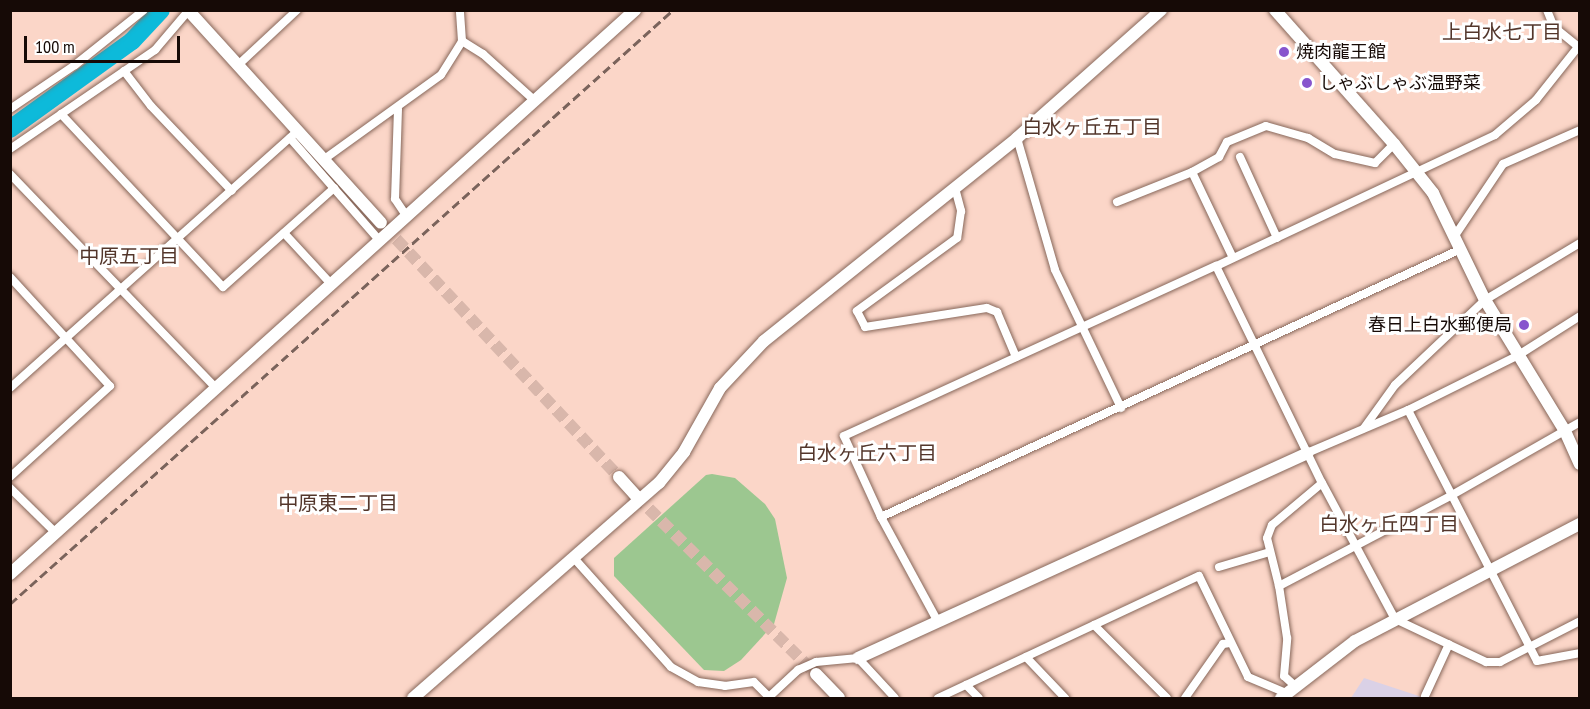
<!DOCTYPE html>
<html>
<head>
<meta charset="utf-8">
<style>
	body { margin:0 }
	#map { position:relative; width:1590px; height:709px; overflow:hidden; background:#fbd6c8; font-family:"PT Sans Narrow","Noto Sans JP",sans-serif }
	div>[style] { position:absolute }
	.education>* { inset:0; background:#dad1e6 }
	.green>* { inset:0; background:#9cc790 }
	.river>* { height:18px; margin:-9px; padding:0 9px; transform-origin:9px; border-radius:9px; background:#0dbada }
	.secondary-tunnel>* { height:12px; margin-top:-6px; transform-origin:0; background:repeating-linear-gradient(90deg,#d9b7ab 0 12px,transparent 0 18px) }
	.roads { filter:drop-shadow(0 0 2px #87675a) drop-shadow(0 0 2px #87675a) }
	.street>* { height:8px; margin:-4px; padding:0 4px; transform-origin:4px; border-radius:4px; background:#fff }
	.secondary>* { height:12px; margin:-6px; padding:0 6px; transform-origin:6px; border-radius:6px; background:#fff }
	.rail>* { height:3px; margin-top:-1.5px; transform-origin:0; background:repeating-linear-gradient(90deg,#7a635b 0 9px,transparent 0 13.5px) }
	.dots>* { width:16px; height:16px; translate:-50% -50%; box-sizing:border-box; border:3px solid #fff; border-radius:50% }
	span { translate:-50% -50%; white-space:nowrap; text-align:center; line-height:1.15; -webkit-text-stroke:6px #fff; paint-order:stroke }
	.poi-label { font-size:18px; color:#160a06 }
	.left { translate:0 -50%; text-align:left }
	.right { translate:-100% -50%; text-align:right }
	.neighbourhood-label { font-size:20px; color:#53362b }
	.frame { position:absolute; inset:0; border:12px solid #160a06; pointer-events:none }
	.scale { position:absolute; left:24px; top:36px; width:156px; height:27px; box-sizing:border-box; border:3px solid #160a06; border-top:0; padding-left:8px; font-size:18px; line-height:21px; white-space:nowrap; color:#160a06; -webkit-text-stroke:4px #fff; paint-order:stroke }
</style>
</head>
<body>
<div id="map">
	<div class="education">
		<div style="clip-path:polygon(1364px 678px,1425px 698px,1351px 698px)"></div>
	</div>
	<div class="green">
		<div style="clip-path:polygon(712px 474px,735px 478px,765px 504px,775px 519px,787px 578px,774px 624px,741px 660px,724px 671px,704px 670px,614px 576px,614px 558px,706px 475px)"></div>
	</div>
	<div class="river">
		<div style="left:10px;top:129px;width:150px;rotate:-35.8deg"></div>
		<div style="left:132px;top:41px;width:42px;rotate:-46.9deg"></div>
	</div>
	<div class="secondary-tunnel">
		<div style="left:384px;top:226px;width:344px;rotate:46.9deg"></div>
		<div style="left:636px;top:496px;width:252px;rotate:44.7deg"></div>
	</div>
	<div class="roads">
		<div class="street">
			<div style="left:1547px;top:10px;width:18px;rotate:68deg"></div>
			<div style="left:1554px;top:27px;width:33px;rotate:39deg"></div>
			<div style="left:462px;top:41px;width:25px;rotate:32deg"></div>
			<div style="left:483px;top:54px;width:69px;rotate:42deg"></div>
			<div style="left:1578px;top:47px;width:68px;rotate:128.4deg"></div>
			<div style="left:1536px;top:100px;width:54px;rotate:139.5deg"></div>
			<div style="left:1495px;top:135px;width:308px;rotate:154.8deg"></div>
			<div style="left:1216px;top:266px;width:242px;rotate:64deg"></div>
			<div style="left:1322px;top:483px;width:154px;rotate:61.8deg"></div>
			<div style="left:1395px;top:619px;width:101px;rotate:25.3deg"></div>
			<div style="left:1486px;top:662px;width:14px"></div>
			<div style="left:1500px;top:662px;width:90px;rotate:-27.1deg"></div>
			<div style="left:237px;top:66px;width:82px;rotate:-43deg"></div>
			<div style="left:124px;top:71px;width:44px;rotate:52.4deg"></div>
			<div style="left:151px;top:106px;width:117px;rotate:46.4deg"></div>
			<div style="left:10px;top:109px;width:78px;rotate:-34.1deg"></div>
			<div style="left:75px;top:65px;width:88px;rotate:-38.6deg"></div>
			<div style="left:398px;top:109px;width:90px;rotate:91.9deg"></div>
			<div style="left:395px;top:199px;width:22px;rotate:56deg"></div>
			<div style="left:61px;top:114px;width:237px;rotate:46.9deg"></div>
			<div style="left:223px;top:287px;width:149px;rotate:-41.7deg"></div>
			<div style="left:290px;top:138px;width:137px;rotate:48.9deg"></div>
			<div style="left:1017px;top:138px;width:137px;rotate:73.9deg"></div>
			<div style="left:1055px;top:270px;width:153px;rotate:64.4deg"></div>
			<div style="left:10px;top:149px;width:176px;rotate:-34.3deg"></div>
			<div style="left:155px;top:50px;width:52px;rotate:-49.6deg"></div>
			<div style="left:1240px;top:157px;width:89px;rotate:65.4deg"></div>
			<div style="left:323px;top:160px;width:145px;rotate:-35.8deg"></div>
			<div style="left:441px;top:75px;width:40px;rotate:-58deg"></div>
			<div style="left:462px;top:41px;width:31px;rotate:-94deg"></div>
			<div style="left:1192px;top:172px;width:95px;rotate:64.5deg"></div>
			<div style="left:10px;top:174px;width:297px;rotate:46.1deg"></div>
			<div style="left:955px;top:188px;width:24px;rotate:75deg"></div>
			<div style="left:961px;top:211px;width:27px;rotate:98deg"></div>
			<div style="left:957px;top:238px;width:124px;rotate:143.9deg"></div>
			<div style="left:857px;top:311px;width:18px;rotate:63deg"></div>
			<div style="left:865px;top:327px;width:123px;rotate:-8.9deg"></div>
			<div style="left:987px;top:308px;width:11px;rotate:22deg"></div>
			<div style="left:997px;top:312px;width:49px;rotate:67.1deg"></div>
			<div style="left:1117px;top:202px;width:81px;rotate:-21.8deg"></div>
			<div style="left:1192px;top:172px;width:31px;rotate:-29deg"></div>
			<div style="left:1219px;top:157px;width:17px;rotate:-62deg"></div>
			<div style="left:1227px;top:142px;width:42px;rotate:-22.3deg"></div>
			<div style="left:1266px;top:126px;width:44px;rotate:15.9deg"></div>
			<div style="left:1308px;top:138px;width:31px;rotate:31deg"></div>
			<div style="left:1335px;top:154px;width:41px;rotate:12.7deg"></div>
			<div style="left:1375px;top:163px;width:27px;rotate:-45deg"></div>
			<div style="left:284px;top:233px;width:69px;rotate:47.3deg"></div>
			<div style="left:1454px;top:237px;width:88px;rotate:-56.1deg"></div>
			<div style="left:1503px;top:164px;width:84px;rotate:-23.8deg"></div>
			<div style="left:10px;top:277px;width:148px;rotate:47.5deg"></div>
			<div style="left:110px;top:386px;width:135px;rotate:137.7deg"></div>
			<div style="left:10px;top:388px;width:385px;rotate:-41.8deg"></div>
			<div style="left:1408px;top:410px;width:282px;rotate:62.8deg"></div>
			<div style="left:1537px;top:661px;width:44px;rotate:-10.5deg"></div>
			<div style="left:1364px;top:428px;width:53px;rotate:-54.2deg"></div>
			<div style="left:1395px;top:385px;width:124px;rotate:-43.4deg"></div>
			<div style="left:1485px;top:300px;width:111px;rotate:-31deg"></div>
			<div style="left:1307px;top:453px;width:110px;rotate:-23.1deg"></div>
			<div style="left:1408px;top:410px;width:122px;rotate:-26.4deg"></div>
			<div style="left:1517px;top:356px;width:75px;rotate:-32.4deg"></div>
			<div style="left:10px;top:488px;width:64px;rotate:44.4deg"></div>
			<div style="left:881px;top:517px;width:89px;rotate:-114.6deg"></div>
			<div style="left:844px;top:436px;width:409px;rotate:-24.6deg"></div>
			<div style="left:573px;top:557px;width:147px;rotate:48.3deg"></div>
			<div style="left:671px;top:667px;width:31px;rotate:29deg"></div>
			<div style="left:698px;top:682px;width:27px;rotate:8deg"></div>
			<div style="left:725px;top:686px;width:29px;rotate:-8deg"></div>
			<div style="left:754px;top:682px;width:21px;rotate:45deg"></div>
			<div style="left:769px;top:697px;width:40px;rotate:-43deg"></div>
			<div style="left:798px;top:670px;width:20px;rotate:-24deg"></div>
			<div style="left:816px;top:662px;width:42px;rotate:-5.4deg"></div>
			<div style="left:858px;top:658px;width:54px;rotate:47.2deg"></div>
			<div style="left:1219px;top:567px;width:53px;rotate:-16.4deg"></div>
			<div style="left:1279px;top:586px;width:49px;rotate:-104deg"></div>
			<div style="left:1267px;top:538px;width:14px;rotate:-69deg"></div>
			<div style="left:1272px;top:525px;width:65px;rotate:-40deg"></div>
			<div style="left:938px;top:622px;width:119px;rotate:-118.5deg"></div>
			<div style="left:881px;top:517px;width:639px;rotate:-24.8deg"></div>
			<div style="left:1094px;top:625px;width:103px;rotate:45deg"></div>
			<div style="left:1026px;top:657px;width:57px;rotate:46.4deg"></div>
			<div style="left:966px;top:685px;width:18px;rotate:45deg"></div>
			<div style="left:1294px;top:685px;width:13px;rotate:-138deg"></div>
			<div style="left:1284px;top:676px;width:38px;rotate:-85deg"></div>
			<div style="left:1287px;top:638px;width:53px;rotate:-98.7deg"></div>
			<div style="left:1279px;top:586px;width:195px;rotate:-27.7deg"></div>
			<div style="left:1452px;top:495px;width:147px;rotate:-29.7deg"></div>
			<div style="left:1425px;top:696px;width:57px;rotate:-65.2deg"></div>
			<div style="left:938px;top:698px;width:288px;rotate:-25.1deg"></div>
			<div style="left:1199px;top:576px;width:112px;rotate:64.1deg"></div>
			<div style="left:1248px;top:677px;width:41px;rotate:22.8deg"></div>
			<div style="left:1185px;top:698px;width:66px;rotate:-54.9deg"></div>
			<div style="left:1223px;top:644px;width:7px;rotate:-8deg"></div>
		</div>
		<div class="secondary">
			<div style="left:188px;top:10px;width:287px;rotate:47.8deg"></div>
			<div style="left:1275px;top:10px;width:179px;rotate:48.4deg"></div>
			<div style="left:1394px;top:144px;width:63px;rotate:51.5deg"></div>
			<div style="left:1433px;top:193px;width:119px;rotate:64.1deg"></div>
			<div style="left:1485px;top:300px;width:153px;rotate:58.6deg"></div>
			<div style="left:1565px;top:431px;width:36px;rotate:66deg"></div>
			<div style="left:619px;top:477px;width:25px;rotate:48deg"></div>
			<div style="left:10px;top:574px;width:842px;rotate:-42.06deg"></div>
			<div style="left:858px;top:658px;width:494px;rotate:-24.5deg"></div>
			<div style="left:816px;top:674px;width:33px;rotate:46deg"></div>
			<div style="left:413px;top:698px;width:327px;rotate:-41.2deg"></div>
			<div style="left:659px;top:483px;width:40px;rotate:-51deg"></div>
			<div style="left:684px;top:452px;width:73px;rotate:-60.6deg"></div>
			<div style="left:720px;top:388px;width:64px;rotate:-46.9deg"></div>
			<div style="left:764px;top:341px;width:324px;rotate:-38.7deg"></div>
			<div style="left:1017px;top:138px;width:193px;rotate:-41.6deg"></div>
			<div style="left:1281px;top:698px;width:93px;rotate:-37.6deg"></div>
			<div style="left:1355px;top:641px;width:254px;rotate:-27.5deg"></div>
		</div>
	</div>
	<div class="rail">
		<div style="left:10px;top:604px;width:890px;rotate:-41.86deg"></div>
	</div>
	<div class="dots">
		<div style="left:1284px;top:52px;background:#8755cd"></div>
		<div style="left:1307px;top:83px;background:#8755cd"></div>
		<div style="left:1524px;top:325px;background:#8755cd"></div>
	</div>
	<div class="poi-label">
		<span class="left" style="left:1296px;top:52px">焼肉龍王館</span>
		<span class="left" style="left:1319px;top:83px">しゃぶしゃぶ温野菜</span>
		<span class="right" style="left:1512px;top:325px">春日上白水郵便局</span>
	</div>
	<div class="neighbourhood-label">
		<span style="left:1502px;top:32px">上白水七丁目</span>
		<span style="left:1092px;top:127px">白水ヶ丘五丁目</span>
		<span style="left:129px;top:256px">中原五丁目</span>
		<span style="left:867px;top:453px">白水ヶ丘六丁目</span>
		<span style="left:338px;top:503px">中原東二丁目</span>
		<span style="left:1389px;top:524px">白水ヶ丘四丁目</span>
	</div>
	<div class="frame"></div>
	<div class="scale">100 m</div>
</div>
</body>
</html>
